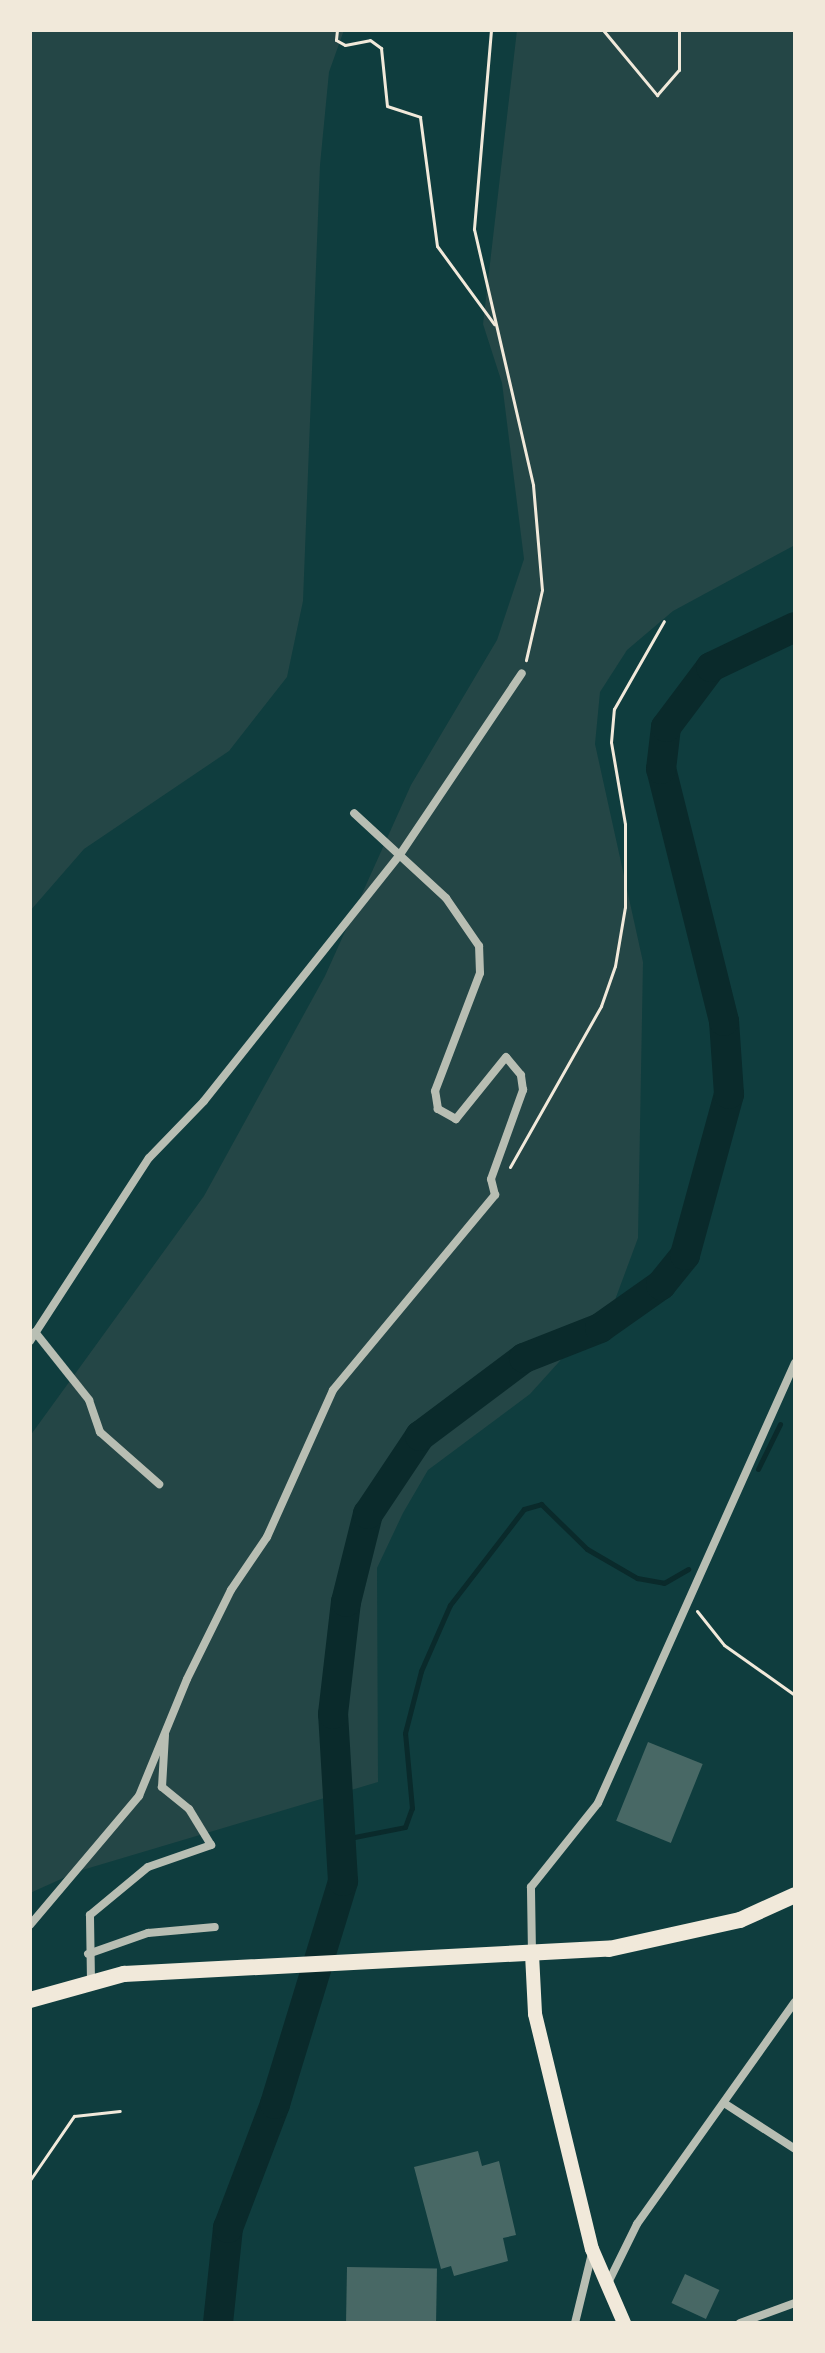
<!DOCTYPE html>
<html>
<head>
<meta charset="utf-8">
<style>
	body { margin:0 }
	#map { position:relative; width:825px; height:2353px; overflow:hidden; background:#0f3d3e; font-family:"Public Sans",sans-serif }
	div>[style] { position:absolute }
	.green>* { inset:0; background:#244646 }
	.stream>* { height:5px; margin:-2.5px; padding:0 2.5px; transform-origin:2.5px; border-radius:2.5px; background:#0a2a2b }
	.river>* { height:30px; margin:-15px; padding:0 15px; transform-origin:15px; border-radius:15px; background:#0a2a2b }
	.building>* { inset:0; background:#486865; transform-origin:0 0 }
	.path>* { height:3px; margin:-1.5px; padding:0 1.5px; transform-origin:1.5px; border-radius:1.5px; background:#f1e9da }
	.minor>* { height:8px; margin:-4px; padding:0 4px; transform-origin:4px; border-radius:4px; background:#b8beb3 }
	.secondary>* { height:14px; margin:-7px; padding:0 7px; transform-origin:7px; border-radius:7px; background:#f1e9da }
	.trunk>* { height:16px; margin:-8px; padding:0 8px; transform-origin:8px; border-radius:8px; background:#f1e9da }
	span { translate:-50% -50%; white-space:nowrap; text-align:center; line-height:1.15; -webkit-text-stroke:7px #f1e9da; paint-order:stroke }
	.frame { position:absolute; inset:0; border:32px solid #f1e9da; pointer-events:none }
</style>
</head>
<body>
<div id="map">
	<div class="green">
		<div style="clip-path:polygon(30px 30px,344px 30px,329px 72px,320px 165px,303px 601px,287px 677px,229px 751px,84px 849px,30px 911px)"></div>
		<div style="clip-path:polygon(517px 30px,795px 30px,795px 545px,673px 611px,627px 650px,600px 692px,595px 744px,643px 962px,638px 1238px,615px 1300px,530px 1394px,428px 1470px,403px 1513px,377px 1568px,378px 1782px,79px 1871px,30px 1893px,30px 1436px,204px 1196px,325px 976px,411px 785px,497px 640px,524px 559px,502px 383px,483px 324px)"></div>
	</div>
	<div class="stream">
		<div style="left:758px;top:1469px;width:50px;rotate:-63.9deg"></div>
		<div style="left:339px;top:1840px;width:67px;rotate:-11.1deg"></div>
		<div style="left:405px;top:1827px;width:20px;rotate:-70deg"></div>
		<div style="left:412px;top:1808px;width:75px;rotate:-95.3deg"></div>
		<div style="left:405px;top:1733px;width:64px;rotate:-75.5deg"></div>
		<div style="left:421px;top:1671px;width:72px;rotate:-66.3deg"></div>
		<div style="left:450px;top:1605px;width:121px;rotate:-52.4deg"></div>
		<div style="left:524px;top:1509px;width:18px;rotate:-16deg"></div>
		<div style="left:541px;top:1504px;width:64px;rotate:44.4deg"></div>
		<div style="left:587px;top:1549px;width:58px;rotate:30.1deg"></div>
		<div style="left:637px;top:1578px;width:27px;rotate:10deg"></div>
		<div style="left:664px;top:1583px;width:28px;rotate:-30deg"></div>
	</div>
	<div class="river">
		<div style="left:218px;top:2323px;width:96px;rotate:-84deg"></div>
		<div style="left:228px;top:2228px;width:133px;rotate:-69.2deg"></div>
		<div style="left:275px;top:2104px;width:233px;rotate:-73deg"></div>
		<div style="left:343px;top:1881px;width:167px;rotate:-93.4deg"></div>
		<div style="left:333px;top:1714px;width:113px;rotate:-83.4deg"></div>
		<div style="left:346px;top:1602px;width:91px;rotate:-76deg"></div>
		<div style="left:368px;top:1514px;width:94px;rotate:-56.3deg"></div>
		<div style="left:420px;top:1436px;width:130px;rotate:-36.9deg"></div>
		<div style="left:524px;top:1358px;width:82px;rotate:-21.5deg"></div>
		<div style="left:600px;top:1328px;width:75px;rotate:-35.2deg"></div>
		<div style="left:661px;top:1285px;width:38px;rotate:-51deg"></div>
		<div style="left:685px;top:1255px;width:167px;rotate:-74.7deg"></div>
		<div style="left:729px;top:1094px;width:73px;rotate:-93.9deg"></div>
		<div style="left:724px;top:1021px;width:260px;rotate:-104deg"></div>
		<div style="left:661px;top:769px;width:42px;rotate:-83.2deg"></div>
		<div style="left:666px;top:727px;width:75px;rotate:-53.1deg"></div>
		<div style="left:711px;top:667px;width:93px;rotate:-25.5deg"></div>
	</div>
	<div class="building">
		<div style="left:648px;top:1742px;width:59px;height:85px;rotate:22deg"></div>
		<div style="clip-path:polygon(478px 2151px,482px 2166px,499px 2161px,516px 2235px,503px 2238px,508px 2261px,454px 2276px,451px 2266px,441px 2269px,414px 2167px)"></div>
		<div style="left:347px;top:2267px;width:90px;height:55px;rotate:1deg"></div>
		<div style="left:685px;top:2274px;width:38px;height:32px;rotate:25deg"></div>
	</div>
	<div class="path">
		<div style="left:337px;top:30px;width:10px;rotate:96deg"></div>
		<div style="left:336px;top:40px;width:10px;rotate:29deg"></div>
		<div style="left:345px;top:45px;width:25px;rotate:-11deg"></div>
		<div style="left:370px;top:40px;width:14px;rotate:36deg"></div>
		<div style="left:381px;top:48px;width:58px;rotate:84.1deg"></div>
		<div style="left:387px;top:106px;width:35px;rotate:18deg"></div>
		<div style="left:420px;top:117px;width:130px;rotate:82.5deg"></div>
		<div style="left:437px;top:246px;width:97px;rotate:53.8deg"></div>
		<div style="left:491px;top:30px;width:200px;rotate:94.9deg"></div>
		<div style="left:474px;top:229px;width:263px;rotate:77deg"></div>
		<div style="left:533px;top:485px;width:105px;rotate:85.1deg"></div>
		<div style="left:542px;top:590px;width:72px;rotate:102.9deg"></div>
		<div style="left:603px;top:30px;width:85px;rotate:50.3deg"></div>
		<div style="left:657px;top:95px;width:33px;rotate:-49deg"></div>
		<div style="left:679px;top:70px;width:40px;rotate:-90deg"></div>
		<div style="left:510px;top:1167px;width:185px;rotate:-60.5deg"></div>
		<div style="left:601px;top:1006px;width:42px;rotate:-70.7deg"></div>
		<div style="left:615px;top:966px;width:60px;rotate:-80.4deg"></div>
		<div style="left:625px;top:907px;width:83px;rotate:-90deg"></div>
		<div style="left:625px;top:824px;width:83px;rotate:-99.7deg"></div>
		<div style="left:611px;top:742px;width:33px;rotate:-85deg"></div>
		<div style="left:614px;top:709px;width:101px;rotate:-60.4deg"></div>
		<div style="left:697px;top:1611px;width:43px;rotate:51.5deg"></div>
		<div style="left:724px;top:1645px;width:87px;rotate:35.2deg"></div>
		<div style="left:30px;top:2180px;width:78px;rotate:-55.5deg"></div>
		<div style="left:74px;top:2116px;width:46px;rotate:-6.2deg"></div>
	</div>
	<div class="minor">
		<div style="left:35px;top:1332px;width:87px;rotate:51.5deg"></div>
		<div style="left:89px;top:1400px;width:34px;rotate:71deg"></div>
		<div style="left:100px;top:1432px;width:79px;rotate:41.4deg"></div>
		<div style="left:30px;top:1341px;width:218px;rotate:-57deg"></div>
		<div style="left:149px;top:1158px;width:79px;rotate:-46deg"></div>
		<div style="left:204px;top:1101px;width:313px;rotate:-51.5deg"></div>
		<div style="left:399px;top:856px;width:220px;rotate:-56.1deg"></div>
		<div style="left:30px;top:1925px;width:169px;rotate:-49.8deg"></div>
		<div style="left:139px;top:1796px;width:126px;rotate:-67.7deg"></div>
		<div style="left:187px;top:1679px;width:99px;rotate:-63.7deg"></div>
		<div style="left:231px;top:1590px;width:64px;rotate:-55.8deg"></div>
		<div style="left:267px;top:1537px;width:161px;rotate:-65.8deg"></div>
		<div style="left:333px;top:1390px;width:254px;rotate:-50.3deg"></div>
		<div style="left:495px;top:1195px;width:16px;rotate:-104deg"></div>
		<div style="left:491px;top:1179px;width:95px;rotate:-70.2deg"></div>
		<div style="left:523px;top:1090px;width:15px;rotate:-98deg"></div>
		<div style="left:521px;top:1075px;width:23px;rotate:-130deg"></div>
		<div style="left:506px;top:1057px;width:80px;rotate:128.9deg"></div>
		<div style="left:456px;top:1119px;width:21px;rotate:-151deg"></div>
		<div style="left:438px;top:1109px;width:18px;rotate:-99deg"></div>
		<div style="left:435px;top:1091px;width:126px;rotate:-69.1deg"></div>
		<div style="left:480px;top:973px;width:27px;rotate:-92deg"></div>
		<div style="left:479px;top:946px;width:58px;rotate:-124.5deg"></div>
		<div style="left:446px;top:898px;width:125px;rotate:-137.3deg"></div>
		<div style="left:88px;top:1954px;width:64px;rotate:-19.3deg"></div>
		<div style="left:148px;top:1933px;width:67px;rotate:-5.1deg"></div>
		<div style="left:532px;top:1954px;width:67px;rotate:-90.9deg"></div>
		<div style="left:531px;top:1887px;width:107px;rotate:-51.4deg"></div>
		<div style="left:598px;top:1803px;width:482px;rotate:-65.9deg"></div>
		<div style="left:91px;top:1981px;width:66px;rotate:-90.9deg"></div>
		<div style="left:90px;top:1915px;width:75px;rotate:-39.6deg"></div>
		<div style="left:148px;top:1867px;width:67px;rotate:-19.2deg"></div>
		<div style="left:211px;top:1845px;width:42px;rotate:-121.4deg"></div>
		<div style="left:189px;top:1809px;width:35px;rotate:-141deg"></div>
		<div style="left:162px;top:1787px;width:52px;rotate:-86.7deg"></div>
		<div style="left:724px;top:2103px;width:85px;rotate:32.9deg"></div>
		<div style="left:607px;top:2285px;width:68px;rotate:-63.8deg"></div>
		<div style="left:637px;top:2224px;width:272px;rotate:-54.6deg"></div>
		<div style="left:575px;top:2323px;width:72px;rotate:-76.3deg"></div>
		<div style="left:740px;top:2323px;width:59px;rotate:-20deg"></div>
	</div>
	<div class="secondary">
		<div style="left:532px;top:1954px;width:60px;rotate:87.1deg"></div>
		<div style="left:535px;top:2014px;width:242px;rotate:76.4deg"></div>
		<div style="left:592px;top:2249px;width:81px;rotate:66.6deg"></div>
	</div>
	<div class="trunk">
		<div style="left:30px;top:2000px;width:98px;rotate:-15.5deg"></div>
		<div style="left:124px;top:1974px;width:486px;rotate:-3deg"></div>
		<div style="left:609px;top:1949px;width:134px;rotate:-12.5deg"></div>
		<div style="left:740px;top:1920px;width:60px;rotate:-24.4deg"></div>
	</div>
	<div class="frame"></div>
</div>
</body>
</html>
